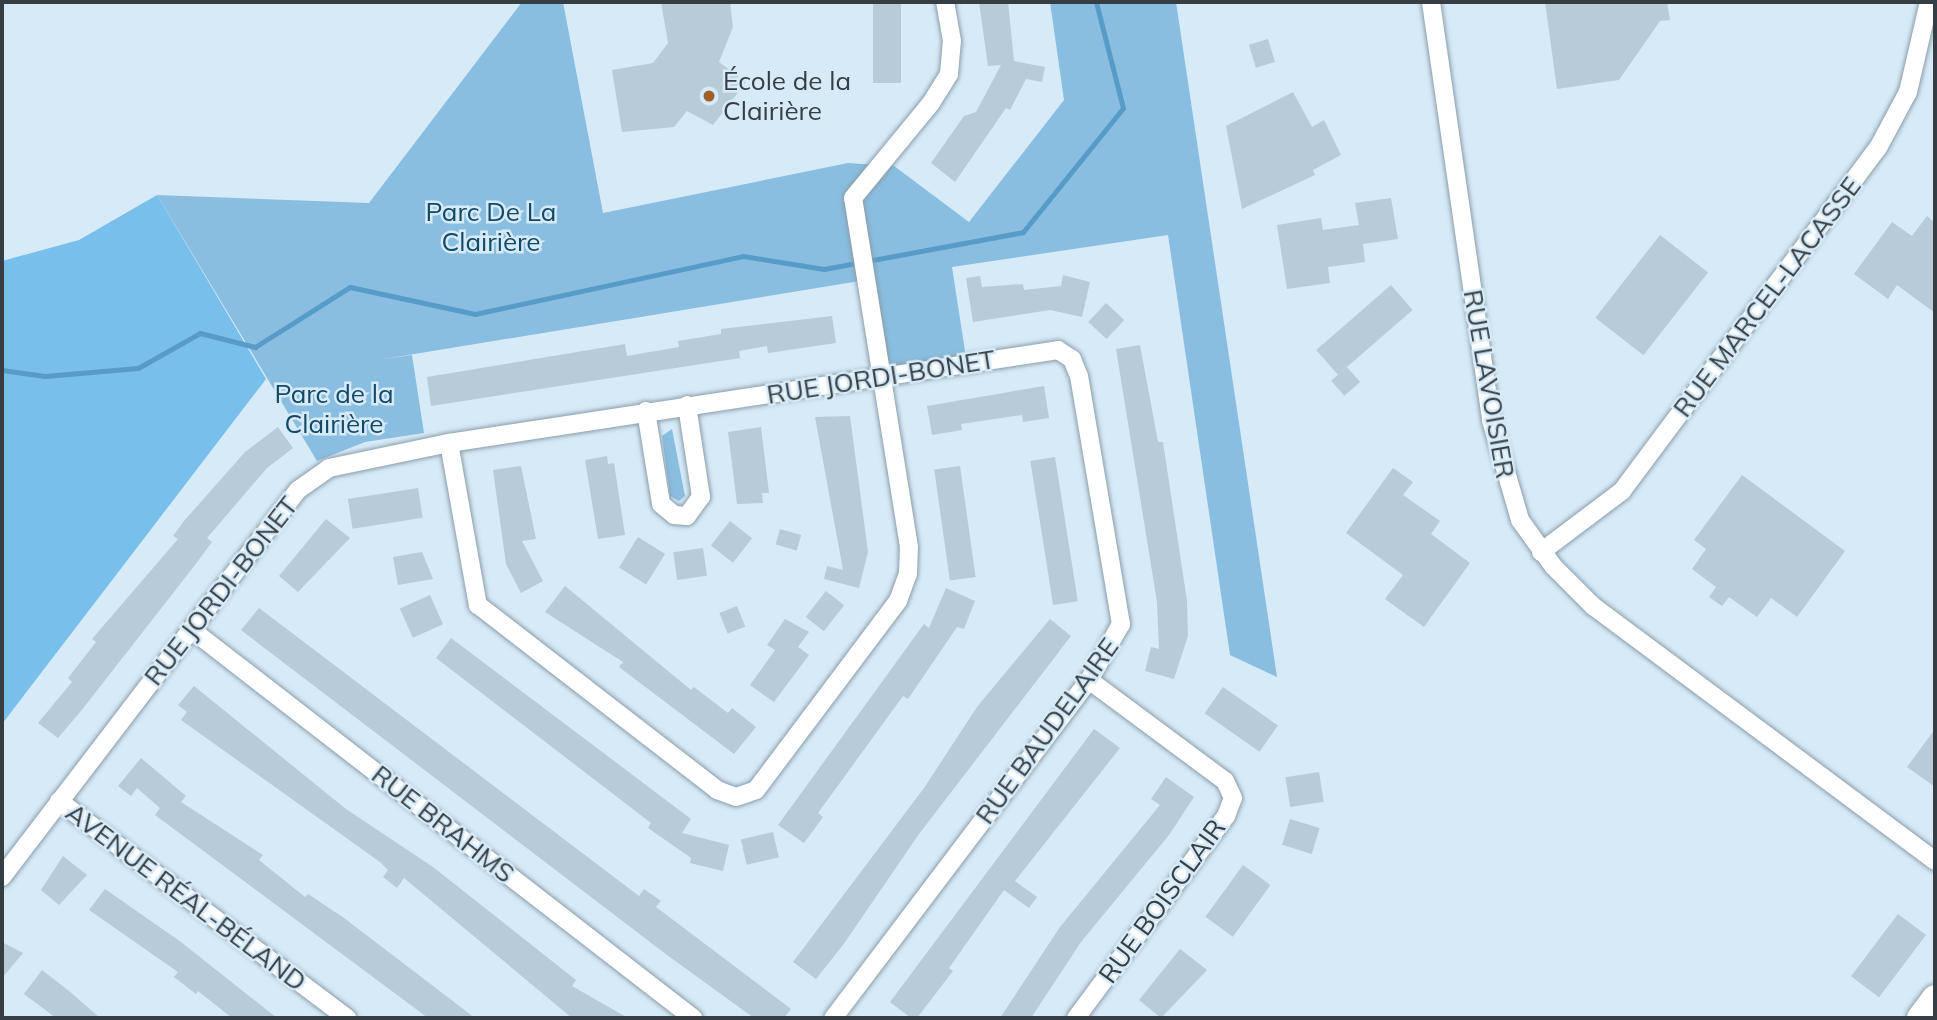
<!DOCTYPE html>
<html>
<head>
<meta charset="utf-8">
<style>
	body { margin:0 }
	#map { position:relative; width:1937px; height:1020px; overflow:hidden; background:#d6eaf8; font-family:Mulish,sans-serif }
	div>[style] { position:absolute }
	.green>* { inset:0; background:#89bee0 }
	.forest>* { inset:0; background:#79bfeb }
	.stream>* { height:5px; margin:-2.5px; padding:0 2.5px; transform-origin:2.5px; border-radius:2.5px; background:#579cc8 }
	.building>* { inset:0; background:#b7cbd9; transform-origin:0 0 }
	.roads { filter:drop-shadow(0 0 2px #8a9da9) drop-shadow(0 0 2px #8a9da9) }
	.street>* { height:18px; margin:-9px; padding:0 9px; transform-origin:9px; border-radius:9px; background:#fff }
	.secondary>* { height:26px; margin:-13px; padding:0 13px; transform-origin:13px; border-radius:13px; background:#fff }
	.dots>* { width:19px; height:19px; translate:-50% -50%; box-sizing:border-box; border:4px solid #d6eaf8; border-radius:50% }
	span { translate:-50% -50%; white-space:nowrap; text-align:center; line-height:1.15; -webkit-text-stroke:5px #d6eaf8; paint-order:stroke }
	.poi-label { font-size:26px; color:#363e44 }
	.left { translate:0 -50%; text-align:left }
	.park-label { font-size:26px; color:#124967 }
	.street-label { font-size:26px; color:#363e44 }
	.frame { position:absolute; inset:0; border:4px solid #363e44; pointer-events:none }
</style>
</head>
<body>
<div id="map">
	<div class="green">
		<div style="clip-path:polygon(522px 2px,563px 2px,603px 213px,848px 163px,894px 166px,969px 222px,1064px 100px,1050px 2px,1176px 2px,1277px 677px,1230px 655px,1168px 235px,952px 267px,967px 364px,883px 377px,866px 280px,378px 360px,412px 355px,424px 433px,365px 442px,317px 461px,157px 195px,369px 203px)"></div>
		<div style="clip-path:polygon(672px 429px,685px 496px,679px 501px,670px 496px,662px 436px)"></div>
	</div>
	<div class="forest">
		<div style="clip-path:polygon(157px 195px,266px 379px,2px 724px,2px 261px,79px 240px)"></div>
	</div>
	<div class="stream">
		<div style="left:2px;top:370px;width:43px;rotate:7.9deg"></div>
		<div style="left:45px;top:376px;width:93px;rotate:-4.9deg"></div>
		<div style="left:138px;top:368px;width:71px;rotate:-29.4deg"></div>
		<div style="left:200px;top:333px;width:57px;rotate:14.3deg"></div>
		<div style="left:255px;top:347px;width:112px;rotate:-32.3deg"></div>
		<div style="left:350px;top:287px;width:128px;rotate:12.2deg"></div>
		<div style="left:475px;top:314px;width:274px;rotate:-12.2deg"></div>
		<div style="left:743px;top:256px;width:82px;rotate:9.1deg"></div>
		<div style="left:824px;top:269px;width:202px;rotate:-10.5deg"></div>
		<div style="left:1023px;top:232px;width:159px;rotate:-51.1deg"></div>
		<div style="left:1123px;top:108px;width:109px;rotate:-104.3deg"></div>
	</div>
	<div class="building">
		<div style="clip-path:polygon(661px 2px,730px 2px,733px 27px,719px 62px,746px 82px,713px 125px,687px 111px,674px 127px,622px 132px,612px 70px,653px 63px,668px 43px)"></div>
		<div style="left:873px;top:2px;width:28px;height:81px"></div>
		<div style="clip-path:polygon(979px 2px,1008px 2px,1014px 61px,1045px 67px,1042px 82px,1026px 79px,1010px 110px,1006px 108px,955px 182px,931px 163px,964px 116px,976px 112px,1001px 65px,988px 66px)"></div>
		<div style="clip-path:polygon(1545px 2px,1667px 2px,1670px 20px,1660px 21px,1619px 80px,1557px 89px)"></div>
		<div style="left:1268px;top:39px;width:24px;height:20px;rotate:73deg"></div>
		<div style="clip-path:polygon(1293px 92px,1312px 127px,1324px 120px,1341px 155px,1313px 170px,1315px 175px,1242px 209px,1226px 126px)"></div>
		<div style="clip-path:polygon(1391px 198px,1398px 239px,1363px 244px,1365px 262px,1328px 267px,1330px 283px,1287px 289px,1277px 225px,1321px 218px,1323px 230px,1359px 225px,1355px 203px)"></div>
		<div style="clip-path:polygon(1927px 216px,1935px 223px,1935px 313px,1897px 285px,1888px 299px,1854px 274px,1892px 222px,1912px 236px)"></div>
		<div style="left:1660px;top:235px;width:61px;height:105px;rotate:38deg"></div>
		<div style="clip-path:polygon(1063px 275px,1090px 282px,1082px 317px,1050px 310px,973px 322px,966px 278px,980px 276px,982px 287px,1023px 284px,1024px 290px,1061px 286px)"></div>
		<div style="left:1391px;top:285px;width:33px;height:99px;rotate:49deg"></div>
		<div style="left:1106px;top:303px;width:25px;height:26px;rotate:43deg"></div>
		<div style="clip-path:polygon(832px 316px,836px 343px,768px 353px,767px 346px,739px 351px,740px 358px,431px 406px,427px 377px,625px 344px,627px 356px,679px 347px,678px 341px,721px 334px,721px 329px)"></div>
		<div style="clip-path:polygon(1140px 345px,1158px 442px,1163px 442px,1187px 601px,1188px 636px,1174px 679px,1145px 671px,1151px 647px,1159px 649px,1157px 602px,1116px 349px)"></div>
		<div style="left:1347px;top:367px;width:20px;height:21px;rotate:49deg"></div>
		<div style="clip-path:polygon(1044px 386px,1049px 418px,1023px 422px,1022px 415px,961px 424px,962px 430px,932px 435px,927px 406px)"></div>
		<div style="clip-path:polygon(850px 416px,868px 552px,859px 588px,824px 579px,827px 566px,843px 570px,815px 417px)"></div>
		<div style="clip-path:polygon(278px 427px,293px 448px,267px 468px,207px 538px,212px 542px,195px 565px,81px 711px,58px 738px,38px 723px,72px 682px,68px 678px,96px 642px,92px 639px,178px 539px,173px 536px,184px 521px,245px 452px)"></div>
		<div style="clip-path:polygon(761px 427px,769px 493px,762px 493px,763px 503px,737px 504px,728px 432px)"></div>
		<div style="clip-path:polygon(607px 456px,608px 464px,614px 463px,625px 535px,598px 539px,585px 460px)"></div>
		<div style="left:1055px;top:457px;width:146px;height:25px;rotate:81deg"></div>
		<div style="clip-path:polygon(521px 466px,536px 539px,522px 541px,543px 581px,521px 593px,506px 564px,493px 470px)"></div>
		<div style="left:960px;top:466px;width:112px;height:26px;rotate:82deg"></div>
		<div style="clip-path:polygon(1393px 468px,1413px 482px,1403px 495px,1440px 521px,1431px 534px,1470px 563px,1424px 627px,1385px 599px,1403px 575px,1346px 533px)"></div>
		<div style="clip-path:polygon(1742px 475px,1845px 551px,1797px 617px,1771px 598px,1757px 617px,1729px 597px,1722px 606px,1709px 597px,1716px 587px,1692px 569px,1706px 549px,1694px 540px)"></div>
		<div style="left:418px;top:488px;width:30px;height:71px;rotate:81deg"></div>
		<div style="clip-path:polygon(326px 519px,350px 538px,298px 592px,279px 576px)"></div>
		<div style="left:730px;top:521px;width:28px;height:31px;rotate:38deg"></div>
		<div style="left:780px;top:529px;width:22px;height:16px;rotate:16deg"></div>
		<div style="left:638px;top:537px;width:32px;height:36px;rotate:32deg"></div>
		<div style="left:703px;top:548px;width:28px;height:30px;rotate:82deg"></div>
		<div style="clip-path:polygon(422px 552px,433px 579px,398px 585px,393px 557px)"></div>
		<div style="clip-path:polygon(565px 586px,691px 690px,694px 687px,728px 713px,732px 708px,756px 727px,734px 754px,619px 667px,623px 662px,545px 612px)"></div>
		<div style="clip-path:polygon(946px 588px,975px 601px,964px 629px,957px 627px,908px 699px,903px 696px,818px 813px,823px 817px,804px 843px,778px 825px,924px 624px,929px 628px)"></div>
		<div style="left:826px;top:591px;width:23px;height:33px;rotate:38deg"></div>
		<div style="left:430px;top:595px;width:32px;height:33px;rotate:66deg"></div>
		<div style="left:737px;top:606px;width:22px;height:19px;rotate:68deg"></div>
		<div style="clip-path:polygon(259px 608px,639px 896px,644px 889px,661px 901px,656px 907px,791px 1009px,784px 1018px,754px 1018px,667px 955px,241px 630px)"></div>
		<div style="clip-path:polygon(785px 619px,809px 632px,798px 647px,809px 655px,774px 702px,750px 685px,775px 650px,767px 645px)"></div>
		<div style="clip-path:polygon(1050px 619px,1071px 636px,919px 834px,843px 945px,816px 979px,793px 962px,924px 788px,977px 707px)"></div>
		<div style="clip-path:polygon(451px 638px,691px 819px,682px 833px,729px 845px,723px 871px,690px 863px,691px 858px,648px 828px,651px 823px,436px 658px)"></div>
		<div style="clip-path:polygon(194px 686px,346px 809px,433px 867px,576px 980px,572px 986px,628px 1018px,572px 1018px,404px 878px,397px 888px,383px 877px,388px 870px,380px 862px,181px 720px,187px 712px,178px 705px)"></div>
		<div style="left:1223px;top:687px;width:67px;height:32px;rotate:35deg"></div>
		<div style="clip-path:polygon(1094px 729px,1120px 748px,1015px 881px,1037px 897px,1029px 908px,1004px 890px,949px 968px,953px 971px,917px 1018px,911px 1018px,890px 1002px)"></div>
		<div style="clip-path:polygon(1935px 729px,1935px 787px,1907px 767px)"></div>
		<div style="clip-path:polygon(141px 758px,186px 796px,181px 802px,263px 855px,259px 860px,305px 897px,308px 894px,344px 918px,475px 1018px,428px 1018px,155px 815px,160px 808px,137px 788px,131px 796px,118px 786px)"></div>
		<div style="left:1319px;top:772px;width:30px;height:34px;rotate:81deg"></div>
		<div style="clip-path:polygon(1166px 777px,1194px 797px,1169px 835px,1081px 942px,1031px 1018px,1000px 1018px,1060px 927px,1160px 805px,1151px 799px)"></div>
		<div style="left:1290px;top:819px;width:31px;height:27px;rotate:17deg"></div>
		<div style="left:773px;top:832px;width:26px;height:33px;rotate:77deg"></div>
		<div style="clip-path:polygon(63px 856px,87px 875px,59px 905px,41px 890px)"></div>
		<div style="left:1243px;top:865px;width:34px;height:64px;rotate:36deg"></div>
		<div style="clip-path:polygon(105px 889px,181px 942px,277px 1018px,232px 1018px,198px 991px,196px 994px,174px 977px,178px 972px,89px 910px)"></div>
		<div style="left:1898px;top:914px;width:35px;height:78px;rotate:37deg"></div>
		<div style="clip-path:polygon(2px 942px,23px 953px,2px 978px)"></div>
		<div style="clip-path:polygon(1180px 949px,1207px 970px,1161px 1018px,1139px 1000px)"></div>
		<div style="clip-path:polygon(42px 970px,69px 991px,100px 1018px,56px 1018px,24px 994px)"></div>
	</div>
	<div class="roads">
		<div class="street">
			<div style="left:1431px;top:2px;width:422px;rotate:81.8deg"></div>
			<div style="left:1491px;top:420px;width:104px;rotate:73.8deg"></div>
			<div style="left:1520px;top:520px;width:57px;rotate:54.3deg"></div>
			<div style="left:1553px;top:566px;width:57px;rotate:45deg"></div>
			<div style="left:1593px;top:606px;width:427px;rotate:36.7deg"></div>
			<div style="left:646px;top:411px;width:94px;rotate:80.8deg"></div>
			<div style="left:661px;top:504px;width:17px;rotate:40deg"></div>
			<div style="left:674px;top:515px;width:13px;rotate:4deg"></div>
			<div style="left:687px;top:516px;width:24px;rotate:-54deg"></div>
			<div style="left:701px;top:497px;width:93px;rotate:-98.7deg"></div>
			<div style="left:449px;top:443px;width:165px;rotate:79.9deg"></div>
			<div style="left:478px;top:605px;width:302px;rotate:37.7deg"></div>
			<div style="left:717px;top:790px;width:20px;rotate:20deg"></div>
			<div style="left:736px;top:797px;width:21px;rotate:-19deg"></div>
			<div style="left:756px;top:790px;width:236px;rotate:-53.1deg"></div>
			<div style="left:898px;top:601px;width:29px;rotate:-70deg"></div>
			<div style="left:908px;top:574px;width:27px;rotate:-88deg"></div>
			<div style="left:909px;top:547px;width:353px;rotate:-99.1deg"></div>
			<div style="left:853px;top:198px;width:123px;rotate:-50.6deg"></div>
			<div style="left:931px;top:103px;width:34px;rotate:-58deg"></div>
			<div style="left:949px;top:74px;width:33px;rotate:-85deg"></div>
			<div style="left:952px;top:41px;width:40px;rotate:-100deg"></div>
			<div style="left:1541px;top:552px;width:101px;rotate:-37deg"></div>
			<div style="left:1622px;top:491px;width:428px;rotate:-53.3deg"></div>
			<div style="left:1878px;top:148px;width:64px;rotate:-61.8deg"></div>
			<div style="left:1908px;top:92px;width:92px;rotate:-76.9deg"></div>
			<div style="left:192px;top:630px;width:634px;rotate:37.76deg"></div>
			<div style="left:59px;top:801px;width:361px;rotate:37deg"></div>
			<div style="left:2px;top:877px;width:487px;rotate:-52.6deg"></div>
			<div style="left:298px;top:490px;width:38px;rotate:-35deg"></div>
			<div style="left:329px;top:468px;width:123px;rotate:-11.8deg"></div>
			<div style="left:449px;top:443px;width:616px;rotate:-8.68deg"></div>
			<div style="left:1058px;top:350px;width:17px;rotate:33deg"></div>
			<div style="left:1072px;top:359px;width:18px;rotate:68deg"></div>
			<div style="left:1079px;top:376px;width:252px;rotate:80.4deg"></div>
			<div style="left:1121px;top:624px;width:64px;rotate:119.7deg"></div>
			<div style="left:1089px;top:680px;width:424px;rotate:127.1deg"></div>
			<div style="left:1076px;top:1018px;width:252px;rotate:-53.4deg"></div>
			<div style="left:1226px;top:816px;width:19px;rotate:-69deg"></div>
			<div style="left:1233px;top:798px;width:19px;rotate:-115deg"></div>
			<div style="left:1225px;top:781px;width:169px;rotate:-143.4deg"></div>
		</div>
		<div class="secondary">
			<div style="left:1920px;top:1018px;width:25px;rotate:-53deg"></div>
		</div>
	</div>
	<div class="dots">
		<div style="left:709px;top:96px;background:#9f5f28"></div>
	</div>
	<div class="poi-label">
		<span class="left" style="left:723px;top:96px">École de la<br>Clairière</span>
	</div>
	<div class="park-label">
		<span style="left:491px;top:227px">Parc De La<br>Clairière</span>
		<span style="left:334px;top:409px">Parc de la<br>Clairière</span>
	</div>
	<div class="street-label">
		<span style="left:1767px;top:297px;rotate:-53deg">RUE MARCEL-LACASSE</span>
		<span style="left:881px;top:377px;rotate:-9deg">RUE JORDI-BONET</span>
		<span style="left:1489px;top:384px;rotate:80deg">RUE LAVOISIER</span>
		<span style="left:221px;top:591px;rotate:-52deg">RUE JORDI-BONET</span>
		<span style="left:1047px;top:731px;rotate:-54deg">RUE BAUDELAIRE</span>
		<span style="left:443px;top:824px;rotate:38deg">RUE BRAHMS</span>
		<span style="left:186px;top:897px;rotate:37deg">AVENUE RÉAL-BÉLAND</span>
		<span style="left:1162px;top:901px;rotate:-54deg">RUE BOISCLAIR</span>
	</div>
	<div class="frame"></div>
</div>
</body>
</html>
